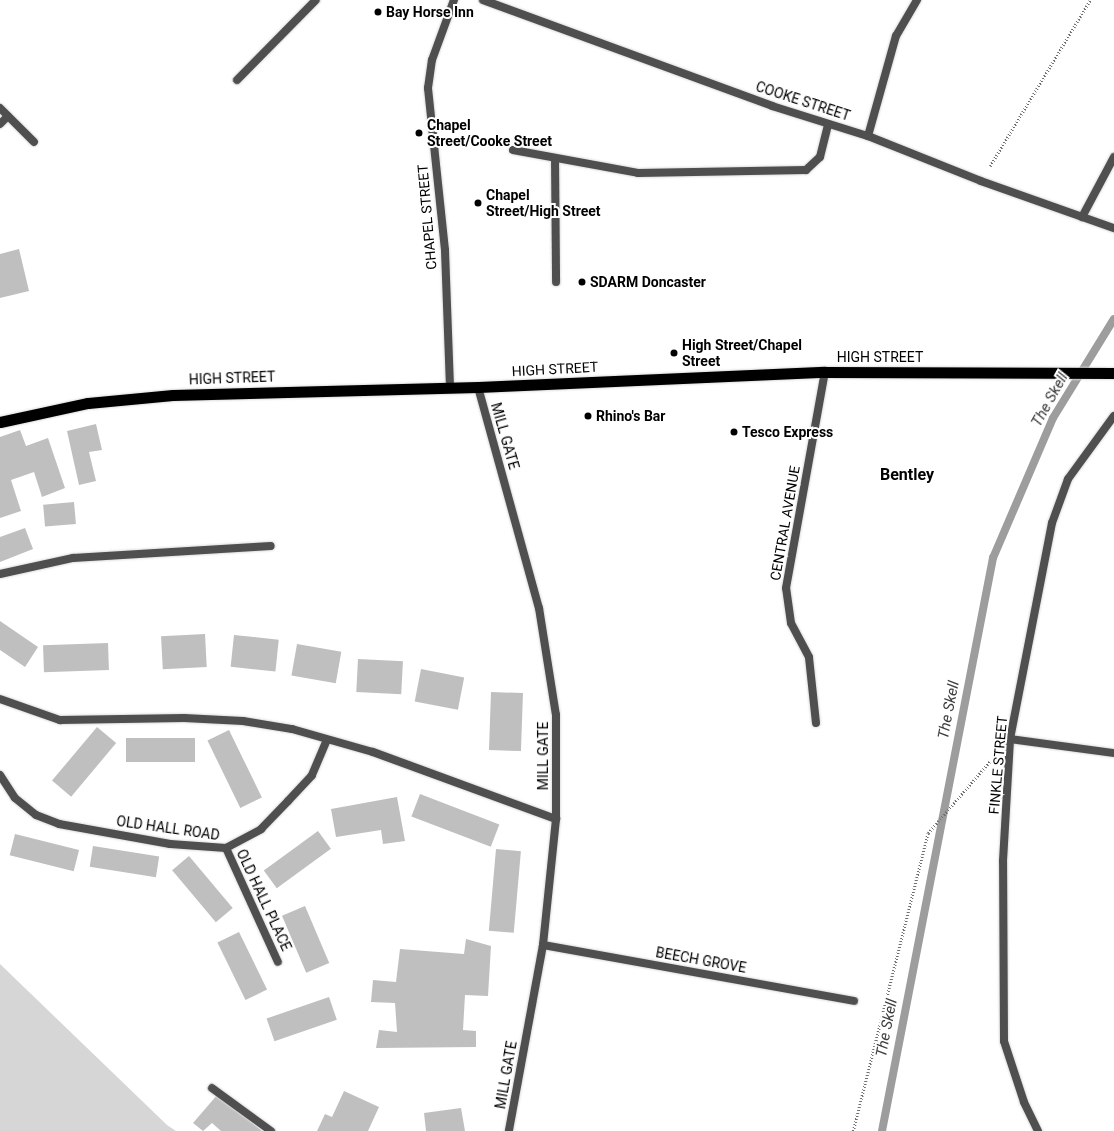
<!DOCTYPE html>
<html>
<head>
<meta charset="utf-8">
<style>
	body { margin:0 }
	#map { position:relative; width:1114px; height:1131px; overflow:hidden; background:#fff; font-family:Roboto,sans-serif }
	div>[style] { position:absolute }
	.green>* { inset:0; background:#d6d6d6 }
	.stream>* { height:8px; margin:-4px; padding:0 4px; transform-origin:4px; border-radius:4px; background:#9d9d9d }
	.building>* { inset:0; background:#bfbfbf; transform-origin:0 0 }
	.path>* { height:2.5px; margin-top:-1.25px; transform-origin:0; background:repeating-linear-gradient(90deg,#717171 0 1px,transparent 0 3px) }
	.roads { filter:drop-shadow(0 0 1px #dbdbdb) drop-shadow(0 0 1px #dbdbdb) }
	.service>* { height:8px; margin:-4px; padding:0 4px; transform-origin:4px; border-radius:4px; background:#4f4f4f }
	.minor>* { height:8px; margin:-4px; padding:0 4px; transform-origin:4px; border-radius:4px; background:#4f4f4f }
	.tertiary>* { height:8px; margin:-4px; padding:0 4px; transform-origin:4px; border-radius:4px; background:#4f4f4f }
	.trunk>* { height:11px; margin:-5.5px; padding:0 5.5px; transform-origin:5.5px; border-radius:5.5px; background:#000 }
	.dots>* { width:11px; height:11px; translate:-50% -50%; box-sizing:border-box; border:2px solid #fff; border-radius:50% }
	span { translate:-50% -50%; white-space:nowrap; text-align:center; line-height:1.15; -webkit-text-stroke:4px #fff; paint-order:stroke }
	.poi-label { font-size:14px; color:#000; font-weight:700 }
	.left { translate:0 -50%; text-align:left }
	.street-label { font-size:14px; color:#000 }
	.water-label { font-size:15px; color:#3e3e3e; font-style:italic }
	.quarter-label { font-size:16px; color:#000; font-weight:700 }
</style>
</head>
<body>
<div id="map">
	<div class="green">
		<div style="clip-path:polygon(0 964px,167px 1125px,176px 1131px,0 1131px)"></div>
	</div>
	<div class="stream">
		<div style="left:882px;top:1131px;width:584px;rotate:-79.04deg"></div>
		<div style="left:993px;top:558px;width:152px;rotate:-66.8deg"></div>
		<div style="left:1053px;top:418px;width:116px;rotate:-58.4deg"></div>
	</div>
	<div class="building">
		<div style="clip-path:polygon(19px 249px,29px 291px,0 298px,0 254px)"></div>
		<div style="clip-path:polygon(96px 424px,102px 450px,89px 452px,96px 481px,79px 485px,67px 431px)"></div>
		<div style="clip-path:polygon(20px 430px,26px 446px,48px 438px,65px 488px,42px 497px,34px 472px,11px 480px,21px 511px,0 518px,0 437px)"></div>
		<div style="left:74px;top:502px;width:22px;height:31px;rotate:85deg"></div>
		<div style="clip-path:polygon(25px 528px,33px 549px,0 562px,0 537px)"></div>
		<div style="clip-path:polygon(0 621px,38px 647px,25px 667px,0 650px)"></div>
		<div style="left:205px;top:634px;width:33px;height:44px;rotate:87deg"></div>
		<div style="left:234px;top:635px;width:45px;height:32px;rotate:6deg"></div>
		<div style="left:108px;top:643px;width:27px;height:65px;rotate:88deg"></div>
		<div style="left:297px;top:644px;width:45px;height:32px;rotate:10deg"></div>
		<div style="left:358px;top:659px;width:45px;height:33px;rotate:3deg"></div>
		<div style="left:421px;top:669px;width:44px;height:33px;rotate:11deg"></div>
		<div style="left:491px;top:692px;width:32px;height:58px;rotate:2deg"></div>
		<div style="left:97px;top:727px;width:25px;height:70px;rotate:40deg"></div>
		<div style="left:229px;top:730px;width:75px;height:24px;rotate:64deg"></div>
		<div style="left:126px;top:738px;width:69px;height:24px"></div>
		<div style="left:420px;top:794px;width:85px;height:24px;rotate:21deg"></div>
		<div style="clip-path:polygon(397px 797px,405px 841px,383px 844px,381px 830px,336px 837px,331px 809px)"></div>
		<div style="left:318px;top:831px;width:22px;height:67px;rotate:54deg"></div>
		<div style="left:15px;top:834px;width:66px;height:22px;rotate:14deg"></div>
		<div style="left:93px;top:846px;width:67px;height:21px;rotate:9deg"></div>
		<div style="left:496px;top:849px;width:25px;height:82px;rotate:5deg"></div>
		<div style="left:189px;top:856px;width:68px;height:22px;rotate:50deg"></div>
		<div style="left:305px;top:906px;width:62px;height:25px;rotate:67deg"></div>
		<div style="left:239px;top:932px;width:64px;height:24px;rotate:64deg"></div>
		<div style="clip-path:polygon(466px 939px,491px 946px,488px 996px,465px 995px,463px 1030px,476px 1031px,476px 1047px,376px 1048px,379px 1030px,397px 1032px,395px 1003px,371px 1002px,373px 980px,396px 982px,400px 949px,464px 954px)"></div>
		<div style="left:329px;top:997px;width:24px;height:66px;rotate:71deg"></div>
		<div style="clip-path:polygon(344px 1091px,379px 1107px,368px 1131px,317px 1131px,325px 1114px,332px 1117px)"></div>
		<div style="clip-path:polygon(218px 1094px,262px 1131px,221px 1131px,212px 1123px,203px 1131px,193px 1123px)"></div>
		<div style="clip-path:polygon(461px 1108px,465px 1131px,426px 1131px,424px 1113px)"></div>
	</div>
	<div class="path">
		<div style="left:990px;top:166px;width:194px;rotate:-58.9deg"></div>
		<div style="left:853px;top:1131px;width:307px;rotate:-75.9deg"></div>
		<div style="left:928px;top:833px;width:96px;rotate:-49.2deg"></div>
	</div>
	<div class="roads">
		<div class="service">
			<div style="left:237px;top:80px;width:112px;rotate:-45.4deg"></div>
			<div style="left:1082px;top:217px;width:68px;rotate:-61.9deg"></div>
			<div style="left:0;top:574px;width:75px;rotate:-12.4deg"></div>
			<div style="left:73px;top:558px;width:198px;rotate:-3.5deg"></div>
			<div style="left:1010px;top:739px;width:105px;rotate:7.7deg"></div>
			<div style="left:212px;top:1088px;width:73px;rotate:36.1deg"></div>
		</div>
		<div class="minor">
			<div style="left:0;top:108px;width:48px;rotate:45deg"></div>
			<div style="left:0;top:124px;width:11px;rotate:-45deg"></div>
			<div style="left:868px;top:136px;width:104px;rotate:-74.4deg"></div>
			<div style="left:896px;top:36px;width:42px;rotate:-59.7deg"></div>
			<div style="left:513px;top:150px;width:127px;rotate:10.4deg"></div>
			<div style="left:638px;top:173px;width:168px;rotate:-1deg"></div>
			<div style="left:806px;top:170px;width:19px;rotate:-43deg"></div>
			<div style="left:820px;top:157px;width:34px;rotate:-76deg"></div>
			<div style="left:555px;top:158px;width:124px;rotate:89.5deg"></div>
			<div style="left:478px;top:387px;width:229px;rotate:74.6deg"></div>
			<div style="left:539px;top:608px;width:108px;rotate:81deg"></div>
			<div style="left:556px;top:715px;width:104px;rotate:90deg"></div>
			<div style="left:556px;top:819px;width:127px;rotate:95.9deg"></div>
			<div style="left:543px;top:945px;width:189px;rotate:100.4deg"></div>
			<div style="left:0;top:699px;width:64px;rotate:19.3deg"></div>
			<div style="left:60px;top:720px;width:124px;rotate:-0.9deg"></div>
			<div style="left:184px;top:718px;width:59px;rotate:2.9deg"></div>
			<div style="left:243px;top:721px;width:50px;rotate:9.3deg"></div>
			<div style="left:292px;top:729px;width:84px;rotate:15.9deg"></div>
			<div style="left:373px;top:752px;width:195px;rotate:20.1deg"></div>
			<div style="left:816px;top:723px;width:66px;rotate:-96.1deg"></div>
			<div style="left:809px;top:657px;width:38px;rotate:-118deg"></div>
			<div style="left:791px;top:623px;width:35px;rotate:-98deg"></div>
			<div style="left:786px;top:588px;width:219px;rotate:-79.8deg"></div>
			<div style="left:0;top:775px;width:27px;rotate:57deg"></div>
			<div style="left:15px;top:798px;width:27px;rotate:39deg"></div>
			<div style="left:36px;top:815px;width:25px;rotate:21deg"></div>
			<div style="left:59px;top:824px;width:113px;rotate:10.2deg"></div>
			<div style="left:170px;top:844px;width:56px;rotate:4.1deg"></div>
			<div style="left:226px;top:848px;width:40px;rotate:-28deg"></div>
			<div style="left:261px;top:829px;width:39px;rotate:-46deg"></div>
			<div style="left:288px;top:801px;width:35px;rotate:-47deg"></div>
			<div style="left:312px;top:775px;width:36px;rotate:-67deg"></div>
			<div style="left:226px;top:848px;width:125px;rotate:65.5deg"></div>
			<div style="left:543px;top:945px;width:316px;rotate:10.2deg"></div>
			<div style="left:1038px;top:1131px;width:32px;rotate:-116deg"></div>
			<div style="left:1024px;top:1102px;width:64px;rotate:-108.2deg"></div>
			<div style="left:1004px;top:1041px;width:180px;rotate:-90.3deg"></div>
			<div style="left:1003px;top:861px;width:122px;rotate:-86.7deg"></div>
			<div style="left:1010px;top:739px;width:220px;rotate:-79deg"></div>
			<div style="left:1052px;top:523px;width:47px;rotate:-70deg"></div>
			<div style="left:1068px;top:479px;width:78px;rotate:-53.9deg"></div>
		</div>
		<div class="tertiary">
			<div style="left:483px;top:0;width:308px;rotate:20.1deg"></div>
			<div style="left:772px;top:106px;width:101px;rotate:17.4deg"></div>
			<div style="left:868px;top:136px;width:122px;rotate:21.7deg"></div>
			<div style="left:981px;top:181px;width:141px;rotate:19.5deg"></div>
			<div style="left:450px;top:387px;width:137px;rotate:-92.1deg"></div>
			<div style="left:445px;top:250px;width:163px;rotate:-96deg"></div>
			<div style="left:428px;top:88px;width:28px;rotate:-82deg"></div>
			<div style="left:432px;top:60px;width:64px;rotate:-69.9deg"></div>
		</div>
		<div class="trunk">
			<div style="left:0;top:422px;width:90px;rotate:-12.2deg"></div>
			<div style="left:88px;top:403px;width:85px;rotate:-5.4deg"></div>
			<div style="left:173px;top:395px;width:305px;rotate:-1.5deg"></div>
			<div style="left:478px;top:387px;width:347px;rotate:-2.5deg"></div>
			<div style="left:825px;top:372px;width:289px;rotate:0.2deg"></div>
		</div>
	</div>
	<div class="dots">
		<div style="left:378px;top:12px;background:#000"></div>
		<div style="left:419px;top:133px;background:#000"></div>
		<div style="left:478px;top:203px;background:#000"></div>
		<div style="left:582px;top:282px;background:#000"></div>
		<div style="left:674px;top:353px;background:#000"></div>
		<div style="left:588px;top:416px;background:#000"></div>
		<div style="left:734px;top:432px;background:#000"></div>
	</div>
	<div class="poi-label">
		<span class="left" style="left:386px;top:12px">Bay Horse Inn</span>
		<span class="left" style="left:427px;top:133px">Chapel<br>Street/Cooke Street</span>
		<span class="left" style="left:486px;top:203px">Chapel<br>Street/High Street</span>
		<span class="left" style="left:590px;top:282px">SDARM Doncaster</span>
		<span class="left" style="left:682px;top:353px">High Street/Chapel<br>Street</span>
		<span class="left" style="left:596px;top:416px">Rhino's Bar</span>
		<span class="left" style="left:742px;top:432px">Tesco Express</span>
	</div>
	<div class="street-label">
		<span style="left:803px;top:101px;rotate:18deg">COOKE STREET</span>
		<span style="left:427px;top:217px;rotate:-95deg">CHAPEL STREET</span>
		<span style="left:880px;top:357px">HIGH STREET</span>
		<span style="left:555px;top:369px;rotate:-3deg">HIGH STREET</span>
		<span style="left:232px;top:378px;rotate:-2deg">HIGH STREET</span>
		<span style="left:505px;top:436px;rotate:74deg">MILL GATE</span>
		<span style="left:785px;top:523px;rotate:-80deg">CENTRAL AVENUE</span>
		<span style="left:543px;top:756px;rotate:-90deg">MILL GATE</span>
		<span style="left:998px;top:765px;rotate:-85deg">FINKLE STREET</span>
		<span style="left:168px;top:828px;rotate:8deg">OLD HALL ROAD</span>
		<span style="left:264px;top:900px;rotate:65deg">OLD HALL PLACE</span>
		<span style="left:701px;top:960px;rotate:10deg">BEECH GROVE</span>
		<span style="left:506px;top:1075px;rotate:-80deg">MILL GATE</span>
	</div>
	<div class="water-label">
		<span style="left:1050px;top:400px;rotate:-61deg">The Skell</span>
		<span style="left:949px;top:710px;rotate:-79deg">The Skell</span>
		<span style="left:887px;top:1028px;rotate:-79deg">The Skell</span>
	</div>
	<div class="quarter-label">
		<span style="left:907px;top:475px">Bentley</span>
	</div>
</div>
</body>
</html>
